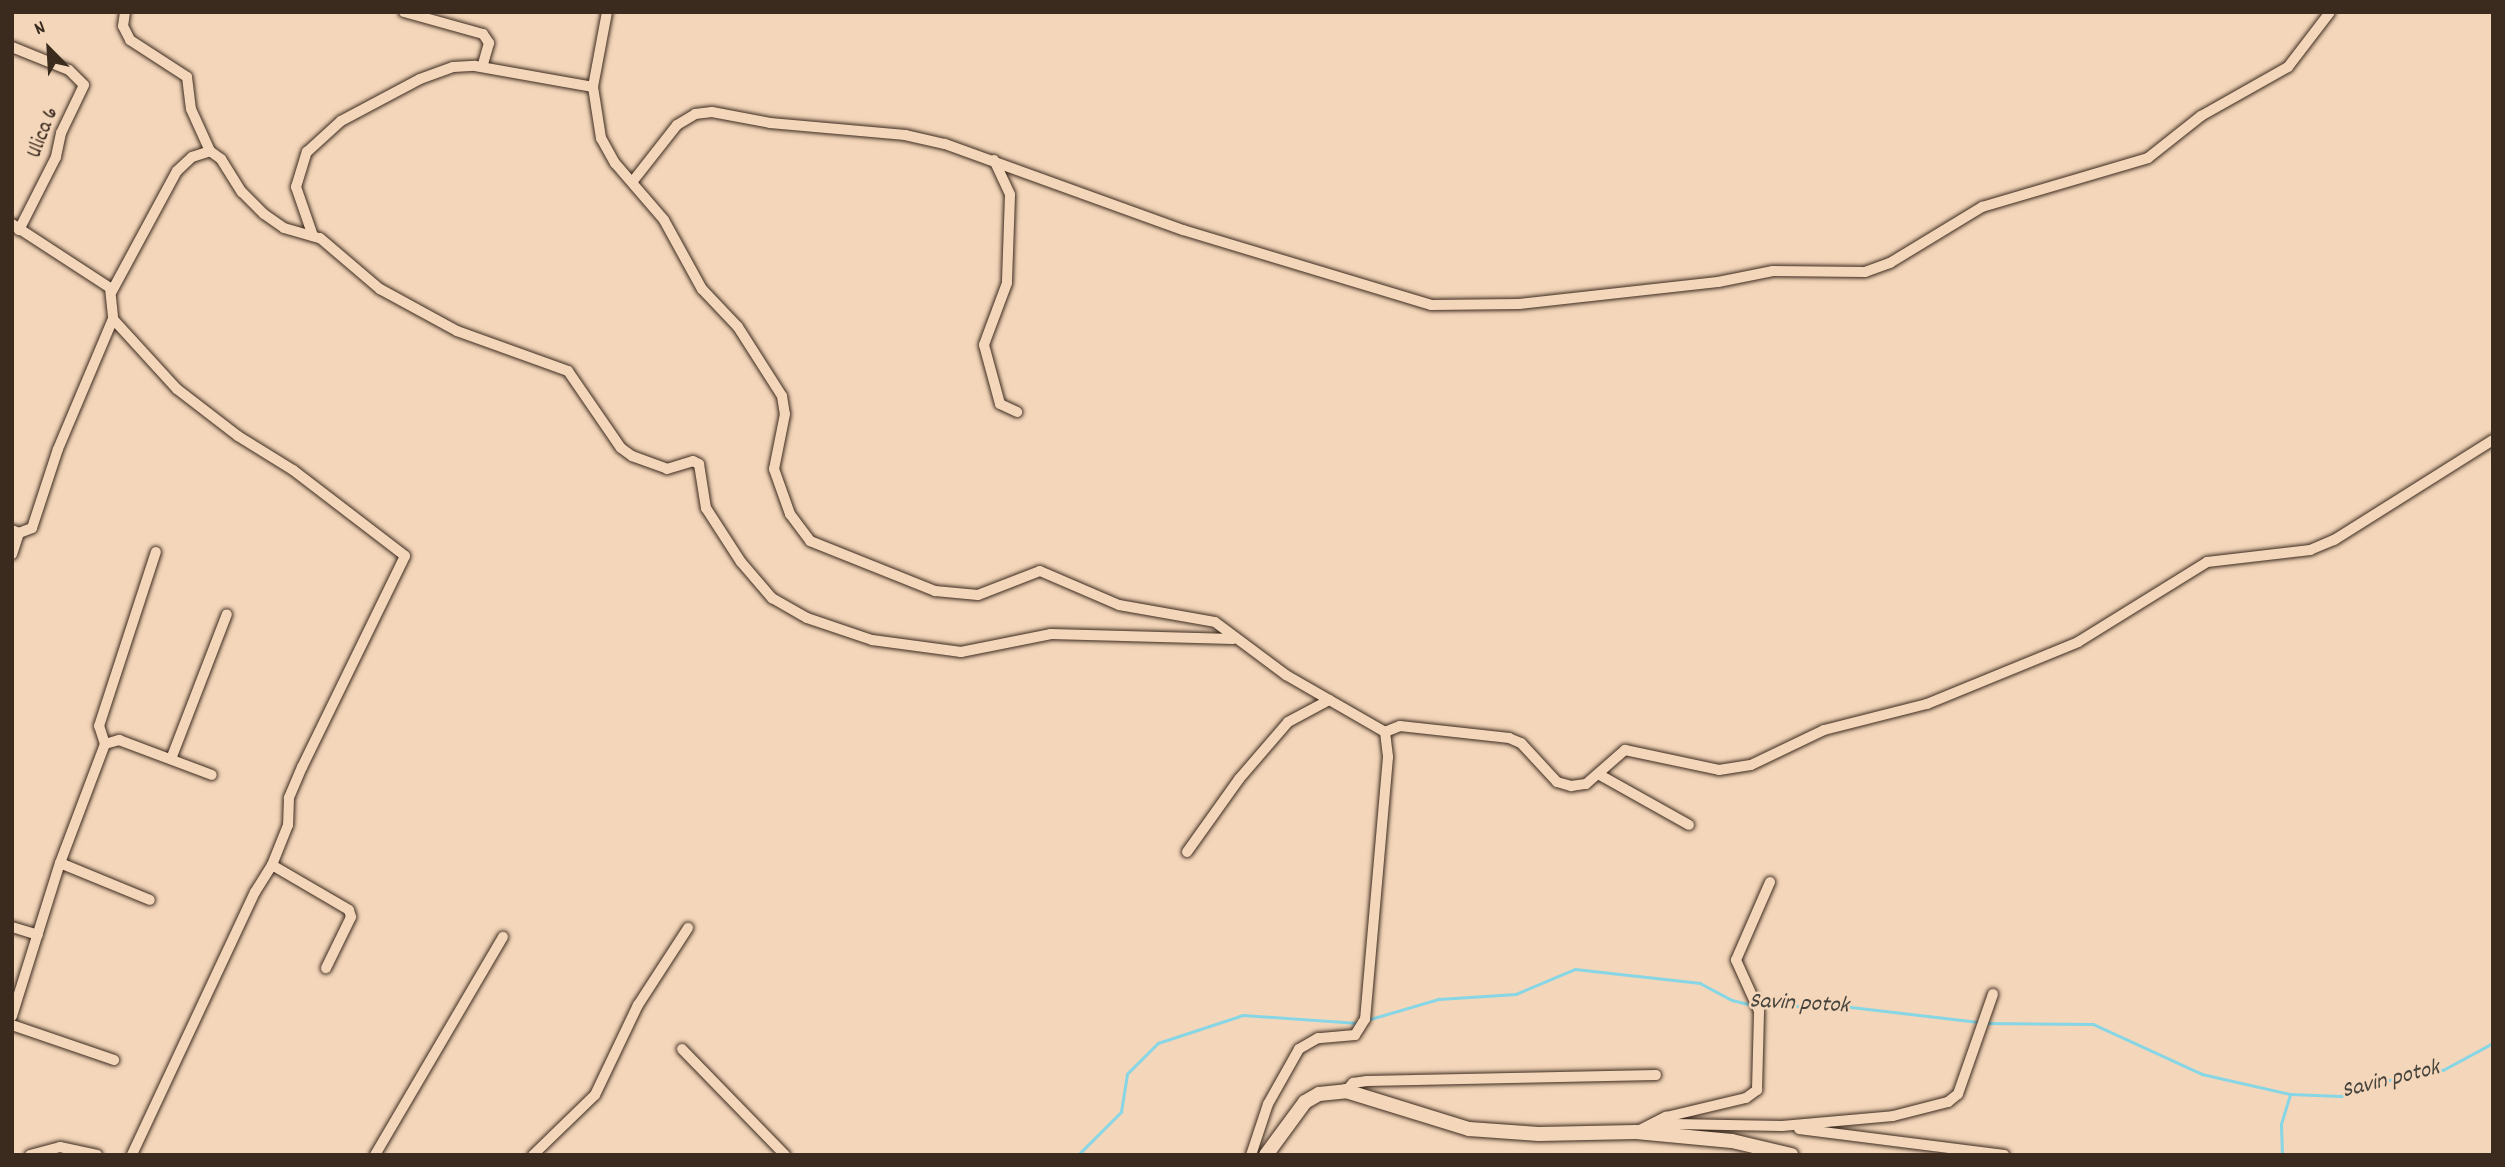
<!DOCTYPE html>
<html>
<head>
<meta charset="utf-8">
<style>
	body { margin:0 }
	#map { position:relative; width:2505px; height:1167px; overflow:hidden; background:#f4d6ba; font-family:Dekko,sans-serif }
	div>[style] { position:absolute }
	.stream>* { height:2.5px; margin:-1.25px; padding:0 1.25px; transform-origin:1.25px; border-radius:1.25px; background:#87d6e5 }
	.roads { filter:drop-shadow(0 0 2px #3b2a1e) drop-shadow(0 0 2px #3b2a1e) }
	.street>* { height:10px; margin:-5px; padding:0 5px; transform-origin:5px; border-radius:5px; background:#f4d6ba }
	.secondary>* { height:14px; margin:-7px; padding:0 7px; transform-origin:7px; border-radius:7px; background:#f4d6ba }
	span { translate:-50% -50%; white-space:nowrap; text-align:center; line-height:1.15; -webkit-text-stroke:5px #f4d6ba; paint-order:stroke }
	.street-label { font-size:21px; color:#3b2a1e }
	.water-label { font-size:23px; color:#46443c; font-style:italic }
	.frame { position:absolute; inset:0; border:14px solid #3b2a1e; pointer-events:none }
	.north { position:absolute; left:14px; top:14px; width:70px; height:70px; -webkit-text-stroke:5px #f4d6ba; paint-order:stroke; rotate:336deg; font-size:19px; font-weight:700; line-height:28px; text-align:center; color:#3b2a1e }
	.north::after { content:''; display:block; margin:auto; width:24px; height:32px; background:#3b2a1e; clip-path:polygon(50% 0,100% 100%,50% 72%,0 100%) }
</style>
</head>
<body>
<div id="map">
	<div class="stream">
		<div style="left:1759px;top:1005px;width:92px;rotate:1.2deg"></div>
		<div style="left:1851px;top:1007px;width:128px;rotate:6.7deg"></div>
		<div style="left:1367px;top:1020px;width:75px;rotate:-16.3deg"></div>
		<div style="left:1439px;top:999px;width:77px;rotate:-3.7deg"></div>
		<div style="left:1516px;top:994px;width:64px;rotate:-23deg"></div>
		<div style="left:1575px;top:969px;width:126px;rotate:6.4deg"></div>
		<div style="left:1700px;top:983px;width:36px;rotate:28deg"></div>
		<div style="left:1732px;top:1000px;width:21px;rotate:14deg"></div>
		<div style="left:1985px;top:1023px;width:108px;rotate:0.5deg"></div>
		<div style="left:2093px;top:1024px;width:120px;rotate:24.6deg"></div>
		<div style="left:2202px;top:1074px;width:90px;rotate:12.8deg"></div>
		<div style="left:2290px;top:1094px;width:51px;rotate:2.2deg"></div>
		<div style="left:2341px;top:1096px;width:71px;rotate:-18.2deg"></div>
		<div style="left:2408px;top:1074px;width:35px;rotate:-7deg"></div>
		<div style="left:2443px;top:1070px;width:57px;rotate:-28.4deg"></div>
		<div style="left:1078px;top:1155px;width:61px;rotate:-45deg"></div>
		<div style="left:1121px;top:1112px;width:38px;rotate:-81deg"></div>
		<div style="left:1127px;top:1074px;width:44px;rotate:-45deg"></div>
		<div style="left:1158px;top:1043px;width:89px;rotate:-18.2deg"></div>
		<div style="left:1243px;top:1015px;width:115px;rotate:4deg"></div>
		<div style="left:2282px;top:1155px;width:31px;rotate:-92deg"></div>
		<div style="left:2281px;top:1124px;width:31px;rotate:-73deg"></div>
	</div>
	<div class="roads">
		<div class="street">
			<div style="left:125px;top:12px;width:14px;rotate:98deg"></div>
			<div style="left:123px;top:26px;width:16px;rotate:63deg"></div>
			<div style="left:130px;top:40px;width:68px;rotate:33deg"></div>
			<div style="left:187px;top:77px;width:32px;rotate:83deg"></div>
			<div style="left:191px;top:109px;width:46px;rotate:65.7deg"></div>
			<div style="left:404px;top:12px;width:82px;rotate:15.6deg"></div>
			<div style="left:483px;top:34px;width:11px;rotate:56deg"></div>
			<div style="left:489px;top:43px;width:25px;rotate:106deg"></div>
			<div style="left:607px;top:12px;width:76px;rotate:100.6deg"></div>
			<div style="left:593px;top:87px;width:52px;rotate:81.1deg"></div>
			<div style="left:601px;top:138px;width:29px;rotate:61deg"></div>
			<div style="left:615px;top:163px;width:75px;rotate:49.3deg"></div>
			<div style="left:664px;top:220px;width:79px;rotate:61.2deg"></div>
			<div style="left:702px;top:289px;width:52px;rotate:46.5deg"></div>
			<div style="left:738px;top:327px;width:82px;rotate:57.5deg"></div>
			<div style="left:782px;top:396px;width:18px;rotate:81deg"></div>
			<div style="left:785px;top:414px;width:56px;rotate:101.3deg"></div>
			<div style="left:774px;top:469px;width:48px;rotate:70.4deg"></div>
			<div style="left:790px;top:514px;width:34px;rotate:53deg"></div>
			<div style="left:810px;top:541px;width:135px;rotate:21.8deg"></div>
			<div style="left:935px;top:591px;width:43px;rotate:5.3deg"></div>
			<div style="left:978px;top:595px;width:66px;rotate:-21.2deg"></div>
			<div style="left:1040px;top:571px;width:86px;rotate:23.3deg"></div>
			<div style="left:1119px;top:605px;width:97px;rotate:10deg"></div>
			<div style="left:1215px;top:622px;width:89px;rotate:36.7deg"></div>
			<div style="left:1286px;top:675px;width:114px;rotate:29.9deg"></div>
			<div style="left:1385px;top:732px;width:25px;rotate:83deg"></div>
			<div style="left:1388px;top:757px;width:263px;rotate:95deg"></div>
			<div style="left:1365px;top:1019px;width:19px;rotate:122deg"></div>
			<div style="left:1355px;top:1035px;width:37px;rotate:175deg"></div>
			<div style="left:1318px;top:1038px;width:22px;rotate:150deg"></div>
			<div style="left:1299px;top:1049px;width:63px;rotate:119.4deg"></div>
			<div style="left:1268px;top:1104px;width:54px;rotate:108.4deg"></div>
			<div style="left:12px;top:47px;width:61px;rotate:22deg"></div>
			<div style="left:69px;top:70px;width:21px;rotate:45deg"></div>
			<div style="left:84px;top:85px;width:53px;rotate:115.6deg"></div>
			<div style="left:61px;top:133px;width:25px;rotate:102deg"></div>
			<div style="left:56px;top:157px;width:82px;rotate:116.9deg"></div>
			<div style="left:994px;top:160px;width:38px;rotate:65deg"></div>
			<div style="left:1010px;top:195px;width:88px;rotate:92deg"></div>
			<div style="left:1007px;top:283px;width:66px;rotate:110.4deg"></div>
			<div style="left:984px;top:345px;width:61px;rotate:74.8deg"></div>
			<div style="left:1000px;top:404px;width:19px;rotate:25deg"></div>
			<div style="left:633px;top:181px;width:71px;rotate:-51.8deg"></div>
			<div style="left:677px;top:125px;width:21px;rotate:-31deg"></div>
			<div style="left:695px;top:114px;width:17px;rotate:-7deg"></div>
			<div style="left:712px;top:112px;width:59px;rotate:10.7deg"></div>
			<div style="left:770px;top:123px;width:136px;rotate:5.1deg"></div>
			<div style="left:905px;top:135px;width:41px;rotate:12.7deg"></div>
			<div style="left:945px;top:144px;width:253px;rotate:19.9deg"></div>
			<div style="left:1183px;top:230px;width:259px;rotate:16.8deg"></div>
			<div style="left:1431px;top:305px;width:88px;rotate:-0.7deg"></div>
			<div style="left:1519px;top:304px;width:200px;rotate:-6.3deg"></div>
			<div style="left:1718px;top:282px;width:56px;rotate:-11.3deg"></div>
			<div style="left:1773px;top:271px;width:92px;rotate:0.6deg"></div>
			<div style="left:1865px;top:272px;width:27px;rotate:-20deg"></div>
			<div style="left:1890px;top:263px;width:108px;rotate:-31.3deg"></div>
			<div style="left:1982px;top:207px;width:173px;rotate:-16.4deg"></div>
			<div style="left:2148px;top:158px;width:68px;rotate:-38.4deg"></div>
			<div style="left:2201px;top:116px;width:100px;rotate:-29.4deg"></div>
			<div style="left:2288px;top:67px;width:69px;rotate:-52.6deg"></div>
			<div style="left:12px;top:224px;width:117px;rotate:33.1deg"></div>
			<div style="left:110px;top:288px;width:31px;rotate:84deg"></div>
			<div style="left:113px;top:319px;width:95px;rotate:47.6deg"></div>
			<div style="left:177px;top:389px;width:77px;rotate:37.6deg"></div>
			<div style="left:238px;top:436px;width:65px;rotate:31.7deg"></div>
			<div style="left:293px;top:470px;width:141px;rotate:37.5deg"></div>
			<div style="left:405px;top:556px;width:235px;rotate:116deg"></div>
			<div style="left:302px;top:767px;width:34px;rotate:113deg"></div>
			<div style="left:289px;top:798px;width:27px;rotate:92deg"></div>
			<div style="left:288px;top:825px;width:43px;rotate:111.8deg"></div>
			<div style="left:272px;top:865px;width:32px;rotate:122deg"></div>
			<div style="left:255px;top:892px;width:290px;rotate:115.1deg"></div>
			<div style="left:313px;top:236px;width:52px;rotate:-109.1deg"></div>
			<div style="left:296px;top:187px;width:37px;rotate:-73deg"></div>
			<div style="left:307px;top:152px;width:46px;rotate:-42.4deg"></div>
			<div style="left:341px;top:121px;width:89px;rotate:-28deg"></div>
			<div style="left:420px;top:79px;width:35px;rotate:-20deg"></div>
			<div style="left:453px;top:67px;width:22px;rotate:-3deg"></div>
			<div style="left:475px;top:66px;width:120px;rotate:10.1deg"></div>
			<div style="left:112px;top:291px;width:136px;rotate:-61.6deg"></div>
			<div style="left:177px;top:171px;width:21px;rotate:-43deg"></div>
			<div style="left:192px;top:157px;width:19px;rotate:-18deg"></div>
			<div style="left:210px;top:151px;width:14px;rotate:36deg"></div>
			<div style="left:221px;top:159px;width:39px;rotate:58deg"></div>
			<div style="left:242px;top:192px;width:31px;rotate:45deg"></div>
			<div style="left:264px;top:214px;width:24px;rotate:35deg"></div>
			<div style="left:284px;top:228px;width:37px;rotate:16deg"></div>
			<div style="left:320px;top:238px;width:79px;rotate:40.4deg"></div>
			<div style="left:380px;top:289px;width:88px;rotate:28.6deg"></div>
			<div style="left:457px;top:331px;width:118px;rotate:19.8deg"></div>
			<div style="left:568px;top:371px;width:93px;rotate:55.5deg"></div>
			<div style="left:621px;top:448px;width:14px;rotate:36deg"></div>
			<div style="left:632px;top:456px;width:37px;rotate:20deg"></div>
			<div style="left:667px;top:469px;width:27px;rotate:-17deg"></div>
			<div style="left:693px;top:461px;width:7px;rotate:27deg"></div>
			<div style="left:699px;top:464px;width:45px;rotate:81deg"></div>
			<div style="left:706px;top:508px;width:64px;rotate:57.1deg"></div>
			<div style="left:741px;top:562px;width:48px;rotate:49.3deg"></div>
			<div style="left:772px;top:598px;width:40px;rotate:29.7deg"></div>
			<div style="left:807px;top:618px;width:69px;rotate:18.7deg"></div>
			<div style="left:872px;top:640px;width:90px;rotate:7.7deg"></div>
			<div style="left:961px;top:652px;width:92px;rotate:-11.3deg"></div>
			<div style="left:1051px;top:634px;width:182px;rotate:1.6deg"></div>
			<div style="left:12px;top:530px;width:8px;rotate:23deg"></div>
			<div style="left:19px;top:533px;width:22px;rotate:108deg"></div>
			<div style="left:19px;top:533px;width:14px;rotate:-21deg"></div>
			<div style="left:32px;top:528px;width:83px;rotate:-71.8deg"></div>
			<div style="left:58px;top:449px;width:141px;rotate:-67.1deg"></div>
			<div style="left:1385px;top:732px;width:16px;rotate:-22deg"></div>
			<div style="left:1400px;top:726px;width:110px;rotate:6.3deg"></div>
			<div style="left:1509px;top:738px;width:13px;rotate:23deg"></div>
			<div style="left:1521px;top:743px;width:53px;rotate:47.3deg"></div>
			<div style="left:1557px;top:782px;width:15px;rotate:16deg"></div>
			<div style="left:1571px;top:786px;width:15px;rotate:-8deg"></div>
			<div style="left:1586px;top:784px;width:52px;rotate:-41.1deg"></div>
			<div style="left:1625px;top:750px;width:96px;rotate:12deg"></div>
			<div style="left:1719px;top:770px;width:32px;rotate:-9deg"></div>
			<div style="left:1751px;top:765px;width:81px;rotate:-25.6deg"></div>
			<div style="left:1824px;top:730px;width:106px;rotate:-14.2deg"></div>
			<div style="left:1927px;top:704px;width:163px;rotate:-22.3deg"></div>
			<div style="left:2078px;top:642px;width:152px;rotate:-31.8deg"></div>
			<div style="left:2207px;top:562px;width:104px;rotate:-6.6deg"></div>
			<div style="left:2310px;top:550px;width:26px;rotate:-23deg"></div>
			<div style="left:2334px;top:540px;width:188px;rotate:-32.2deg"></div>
			<div style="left:105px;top:744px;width:19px;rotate:-108deg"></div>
			<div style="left:99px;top:726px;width:183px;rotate:-71.9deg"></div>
			<div style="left:171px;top:759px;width:155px;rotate:-68.9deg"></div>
			<div style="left:1600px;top:775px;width:102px;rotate:29.3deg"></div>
			<div style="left:1187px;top:852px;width:90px;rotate:-54.5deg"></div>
			<div style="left:1239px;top:779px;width:75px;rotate:-49.3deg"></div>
			<div style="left:1288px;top:722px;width:47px;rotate:-28.2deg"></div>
			<div style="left:60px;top:863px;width:97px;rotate:22.3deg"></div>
			<div style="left:272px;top:865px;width:89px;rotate:30.3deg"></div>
			<div style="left:349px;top:910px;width:7px;rotate:74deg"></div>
			<div style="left:351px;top:917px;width:57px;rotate:116.1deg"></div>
			<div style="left:12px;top:927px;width:27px;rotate:17deg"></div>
			<div style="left:12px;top:1016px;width:160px;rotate:-72.6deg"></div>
			<div style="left:60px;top:863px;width:127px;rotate:-69.3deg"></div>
			<div style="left:105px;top:744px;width:15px;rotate:-16deg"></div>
			<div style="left:119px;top:740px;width:99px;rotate:20.6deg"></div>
			<div style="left:12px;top:1025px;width:108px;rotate:18.9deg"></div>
			<div style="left:682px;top:1049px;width:148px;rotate:45.8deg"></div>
			<div style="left:1346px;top:1091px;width:11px;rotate:-49deg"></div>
			<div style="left:1353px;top:1083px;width:14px;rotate:-8deg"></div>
			<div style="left:1367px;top:1081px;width:289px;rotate:-1.2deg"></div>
			<div style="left:1799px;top:1129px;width:207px;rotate:7.2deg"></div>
			<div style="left:1636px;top:1132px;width:34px;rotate:-27deg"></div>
			<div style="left:1666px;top:1117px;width:82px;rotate:-13.4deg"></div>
			<div style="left:1746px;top:1098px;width:14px;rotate:-36deg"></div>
			<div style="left:1757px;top:1090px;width:79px;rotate:-88.5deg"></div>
			<div style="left:1759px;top:1011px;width:56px;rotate:-114.3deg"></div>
			<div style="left:1736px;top:960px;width:85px;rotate:-66.4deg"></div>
			<div style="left:1653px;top:1134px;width:22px;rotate:-27deg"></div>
			<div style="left:1673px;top:1124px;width:109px;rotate:1.1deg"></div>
			<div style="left:1782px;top:1126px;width:111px;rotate:-5.1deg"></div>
			<div style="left:1893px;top:1116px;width:57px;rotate:-14.3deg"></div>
			<div style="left:1948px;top:1102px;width:13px;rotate:-39deg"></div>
			<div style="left:1958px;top:1094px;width:106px;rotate:-70.7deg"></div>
			<div style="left:30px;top:1155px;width:31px;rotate:-15deg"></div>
			<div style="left:60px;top:1147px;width:38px;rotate:12deg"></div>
			<div style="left:375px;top:1155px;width:253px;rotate:-59.6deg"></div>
			<div style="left:533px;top:1155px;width:86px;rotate:-44.1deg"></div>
			<div style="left:595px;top:1095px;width:100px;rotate:-64.5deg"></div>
			<div style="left:638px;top:1005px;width:92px;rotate:-57deg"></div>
		</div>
		<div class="secondary">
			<div style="left:1266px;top:1155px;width:66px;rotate:-53.7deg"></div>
			<div style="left:1305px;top:1102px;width:16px;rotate:-30deg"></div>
			<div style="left:1319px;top:1094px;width:27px;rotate:-6deg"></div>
			<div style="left:1346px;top:1091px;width:129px;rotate:17.2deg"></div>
			<div style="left:1469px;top:1129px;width:70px;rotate:4.1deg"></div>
			<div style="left:1539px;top:1134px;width:97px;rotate:-1.2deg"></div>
			<div style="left:1636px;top:1132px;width:96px;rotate:5.4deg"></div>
			<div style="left:1732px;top:1141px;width:61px;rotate:13.3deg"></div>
		</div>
	</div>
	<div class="street-label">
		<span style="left:44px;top:133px;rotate:-69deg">Ulica 6</span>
	</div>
	<div class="water-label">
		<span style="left:1799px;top:1005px;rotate:3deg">Savin potok</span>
		<span style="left:2391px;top:1081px;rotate:-14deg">Savin potok</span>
	</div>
	<div class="frame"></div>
	<div class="north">N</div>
</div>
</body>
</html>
